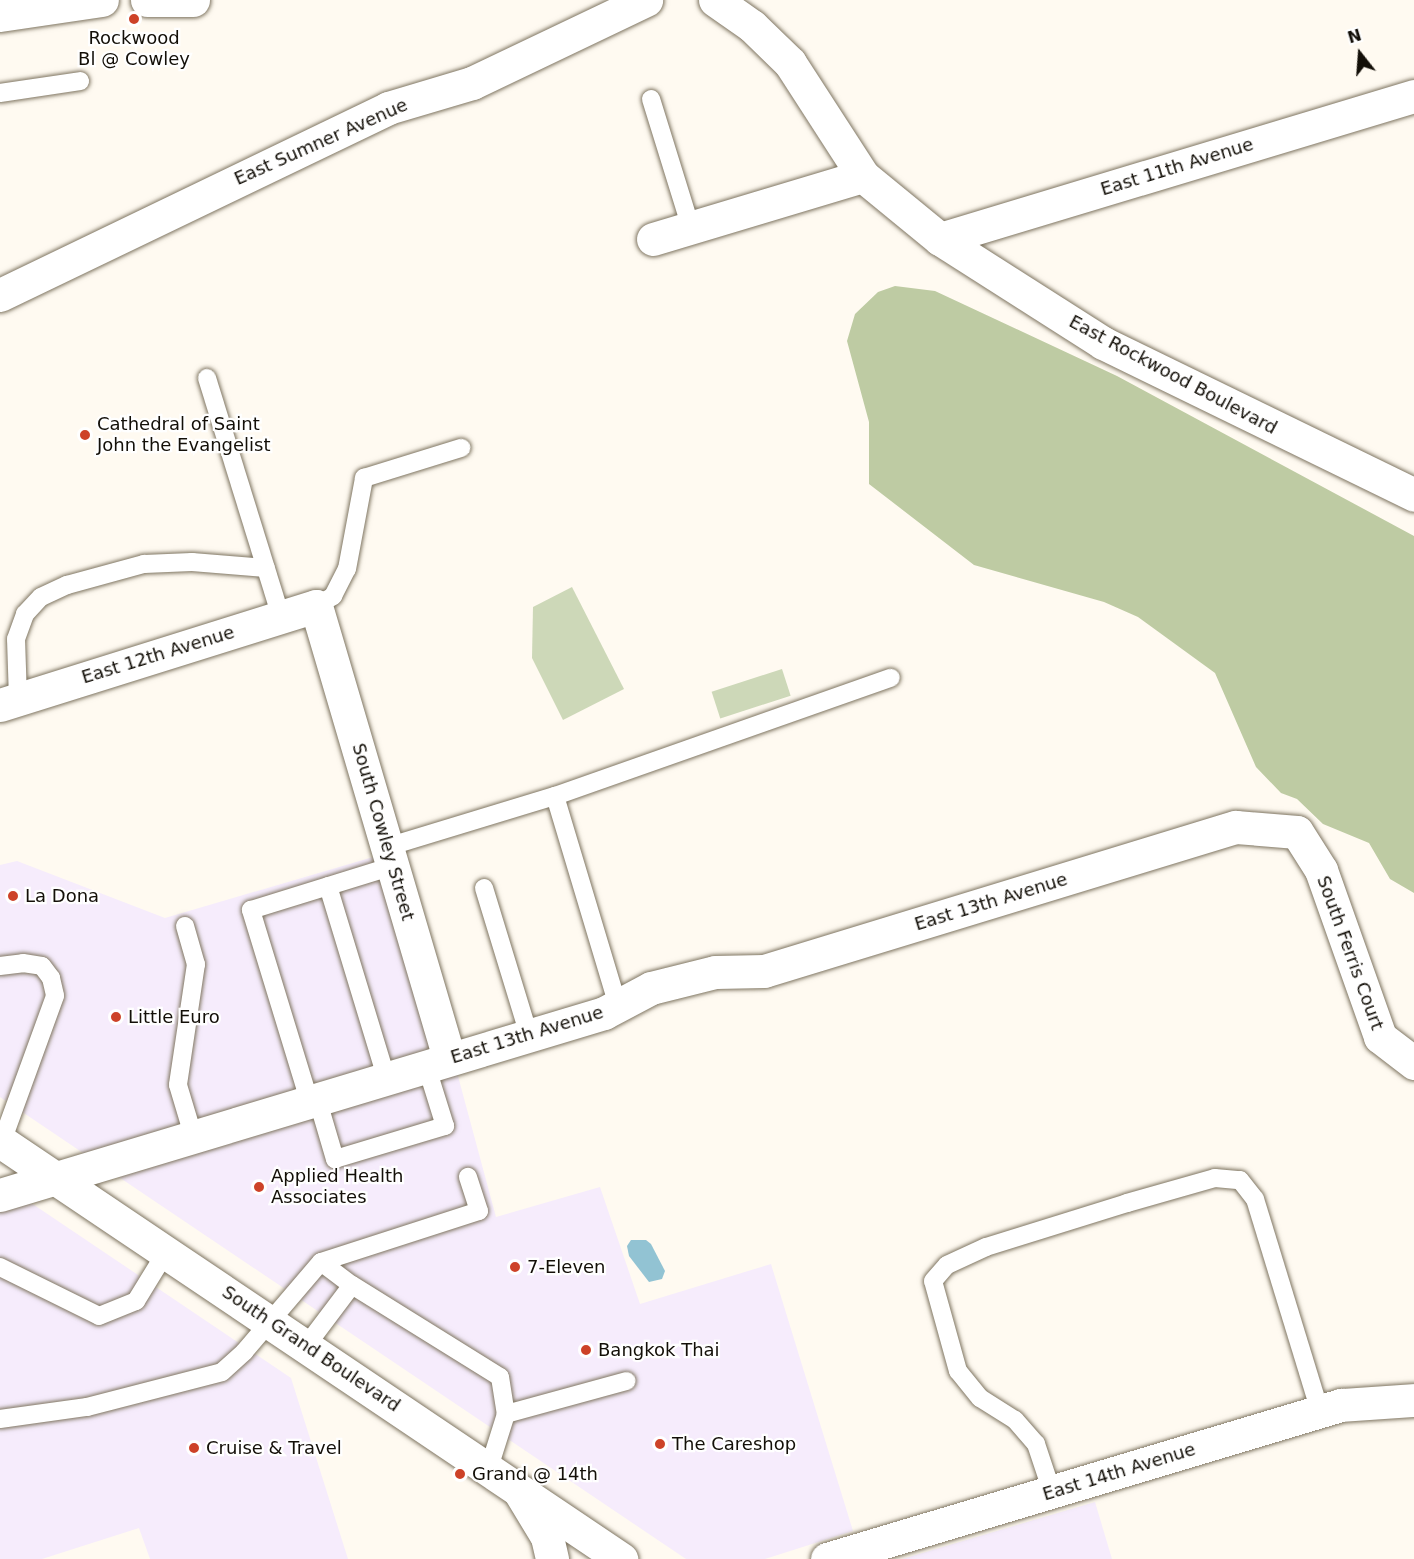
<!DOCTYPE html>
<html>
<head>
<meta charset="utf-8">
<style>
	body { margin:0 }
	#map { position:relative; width:1414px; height:1559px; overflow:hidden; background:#fffaf1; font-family:"DejaVu Sans",sans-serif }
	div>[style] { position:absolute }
	.commercial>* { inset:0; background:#f6ecfc }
	.green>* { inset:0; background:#cdd8b8; transform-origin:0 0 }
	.forest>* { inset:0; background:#becba3 }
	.water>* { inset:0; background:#92c3d3 }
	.roads { filter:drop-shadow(0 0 2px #7f7561) drop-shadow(0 0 2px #7f7561) }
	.lane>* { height:18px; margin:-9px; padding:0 9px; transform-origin:9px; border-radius:9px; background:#fff }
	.street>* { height:33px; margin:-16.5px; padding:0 16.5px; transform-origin:16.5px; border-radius:16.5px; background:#fff }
	.secondary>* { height:33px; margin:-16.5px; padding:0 16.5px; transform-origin:16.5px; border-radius:16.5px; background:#fff }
	.dots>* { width:16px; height:16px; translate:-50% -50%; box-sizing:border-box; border:3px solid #fff; border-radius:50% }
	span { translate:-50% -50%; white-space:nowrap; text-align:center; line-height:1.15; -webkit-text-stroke:4.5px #fff; paint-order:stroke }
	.poi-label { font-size:18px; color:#130f08 }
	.left { translate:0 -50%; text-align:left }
	.street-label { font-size:18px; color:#130f08 }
	.north { position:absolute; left:1330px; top:24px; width:60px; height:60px; -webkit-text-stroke:4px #fff; paint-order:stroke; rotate:343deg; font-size:16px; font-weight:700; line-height:24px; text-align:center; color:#130f08 }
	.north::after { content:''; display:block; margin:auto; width:21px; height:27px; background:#130f08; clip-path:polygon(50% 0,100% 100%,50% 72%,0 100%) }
</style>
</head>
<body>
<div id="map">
	<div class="commercial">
		<div style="clip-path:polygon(397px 850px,496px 1217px,600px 1187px,640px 1304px,771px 1264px,853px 1531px,765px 1559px,686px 1559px,0 1097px,0 865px,17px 861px,165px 918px)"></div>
		<div style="clip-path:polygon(0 1182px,291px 1378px,348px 1559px,150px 1559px,139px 1528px,42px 1559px,0 1559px)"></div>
		<div style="clip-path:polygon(1095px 1502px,1112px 1559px,902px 1559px)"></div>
	</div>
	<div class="green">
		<div style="clip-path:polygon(572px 587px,624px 689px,563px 720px,532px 658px,533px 607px)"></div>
		<div style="left:782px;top:669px;width:28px;height:74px;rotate:72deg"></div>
	</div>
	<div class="forest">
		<div style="clip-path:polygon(895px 286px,935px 291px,1117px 376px,1414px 536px,1414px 893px,1390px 879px,1369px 843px,1323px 824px,1297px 799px,1281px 793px,1256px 767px,1215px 673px,1138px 617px,1104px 602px,974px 565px,869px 484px,869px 422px,847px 341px,855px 314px,878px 292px)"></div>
	</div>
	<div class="water">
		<div style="clip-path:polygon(631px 1240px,646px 1240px,651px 1244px,665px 1271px,662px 1279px,649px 1282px,629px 1256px,627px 1246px)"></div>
	</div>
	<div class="roads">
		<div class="lane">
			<div style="left:0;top:93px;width:81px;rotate:-8.5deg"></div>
			<div style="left:651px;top:99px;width:135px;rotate:72.8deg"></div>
			<div style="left:207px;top:378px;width:250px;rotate:72.8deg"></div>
			<div style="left:316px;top:606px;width:20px;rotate:-30deg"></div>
			<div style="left:333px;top:596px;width:30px;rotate:-63deg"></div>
			<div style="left:347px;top:569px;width:93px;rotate:-79.4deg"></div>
			<div style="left:364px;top:478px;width:102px;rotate:-17.2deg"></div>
			<div style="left:18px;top:699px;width:60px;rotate:-91.9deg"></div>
			<div style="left:16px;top:639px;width:27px;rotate:-70deg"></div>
			<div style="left:25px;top:614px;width:23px;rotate:-47deg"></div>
			<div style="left:41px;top:597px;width:29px;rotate:-25deg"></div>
			<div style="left:67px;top:585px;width:80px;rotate:-15.3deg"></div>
			<div style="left:144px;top:564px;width:48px;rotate:-2.4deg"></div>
			<div style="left:192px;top:562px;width:74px;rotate:4.6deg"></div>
			<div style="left:555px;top:796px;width:219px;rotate:73.3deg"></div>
			<div style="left:387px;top:847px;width:176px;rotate:-16.9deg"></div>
			<div style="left:555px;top:796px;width:356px;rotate:-19.4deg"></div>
			<div style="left:328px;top:886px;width:200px;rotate:73.1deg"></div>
			<div style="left:484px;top:888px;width:154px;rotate:73deg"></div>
			<div style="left:185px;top:926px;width:40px;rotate:74deg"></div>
			<div style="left:196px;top:964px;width:122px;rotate:98.5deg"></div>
			<div style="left:178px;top:1085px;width:52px;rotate:73.3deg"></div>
			<div style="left:0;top:966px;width:23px;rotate:-7deg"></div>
			<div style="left:23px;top:963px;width:19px;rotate:9deg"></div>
			<div style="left:42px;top:966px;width:15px;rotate:53deg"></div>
			<div style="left:51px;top:978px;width:18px;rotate:77deg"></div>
			<div style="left:55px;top:996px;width:155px;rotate:110deg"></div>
			<div style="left:317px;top:1098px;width:64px;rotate:73.6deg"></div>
			<div style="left:335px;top:1159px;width:115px;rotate:-16.7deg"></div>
			<div style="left:445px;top:1126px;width:64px;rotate:-107.3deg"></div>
			<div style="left:309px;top:1100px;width:199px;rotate:-107deg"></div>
			<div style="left:251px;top:910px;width:149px;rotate:-17.2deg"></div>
			<div style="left:321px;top:1262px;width:166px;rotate:-17.9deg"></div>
			<div style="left:479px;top:1211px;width:36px;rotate:-108deg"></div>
			<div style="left:0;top:1267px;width:110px;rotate:26.3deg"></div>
			<div style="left:99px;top:1316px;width:40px;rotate:-22deg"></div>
			<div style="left:136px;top:1301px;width:57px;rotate:-58.5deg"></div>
			<div style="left:306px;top:1346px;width:76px;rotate:-53deg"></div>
			<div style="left:352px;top:1285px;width:174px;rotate:31.9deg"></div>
			<div style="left:500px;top:1377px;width:37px;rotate:81deg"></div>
			<div style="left:506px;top:1414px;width:57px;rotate:107.5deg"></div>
			<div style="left:506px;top:1414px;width:125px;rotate:-15.3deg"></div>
			<div style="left:0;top:1419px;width:88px;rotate:-7.9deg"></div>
			<div style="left:87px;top:1407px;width:139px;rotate:-14.5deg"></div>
			<div style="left:222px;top:1372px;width:30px;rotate:-42deg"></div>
			<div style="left:244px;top:1352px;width:118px;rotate:-49.5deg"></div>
			<div style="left:321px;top:1262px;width:39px;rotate:37deg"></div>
			<div style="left:1052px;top:1492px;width:51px;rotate:-108.4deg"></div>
			<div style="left:1036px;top:1444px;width:32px;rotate:-131deg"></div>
			<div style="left:1015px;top:1420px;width:41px;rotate:-147.8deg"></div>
			<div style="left:980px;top:1398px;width:35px;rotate:-129deg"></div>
			<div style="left:958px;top:1371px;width:93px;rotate:-105.5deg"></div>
			<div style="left:933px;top:1281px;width:21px;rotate:-49deg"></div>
			<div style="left:947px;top:1265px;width:43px;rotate:-24.8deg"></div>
			<div style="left:986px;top:1247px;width:148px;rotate:-17.3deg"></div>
			<div style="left:1127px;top:1203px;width:91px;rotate:-15.9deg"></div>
			<div style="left:1215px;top:1178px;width:25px;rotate:5deg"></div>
			<div style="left:1240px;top:1180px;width:24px;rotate:52deg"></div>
			<div style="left:1255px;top:1199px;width:222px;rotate:73deg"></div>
		</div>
		<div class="street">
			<div style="left:653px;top:239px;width:219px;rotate:-16.7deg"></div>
			<div style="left:940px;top:239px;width:495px;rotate:-16.8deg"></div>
			<div style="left:0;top:295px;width:431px;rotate:-25.7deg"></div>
			<div style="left:388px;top:108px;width:88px;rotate:-16.6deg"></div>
			<div style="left:472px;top:83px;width:193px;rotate:-25.5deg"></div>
			<div style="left:0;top:705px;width:331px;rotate:-17.4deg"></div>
			<div style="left:316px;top:606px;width:471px;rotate:73.6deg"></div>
			<div style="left:0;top:1195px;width:631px;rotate:-16.77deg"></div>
			<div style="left:604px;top:1013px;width:53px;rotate:-28deg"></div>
			<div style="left:651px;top:988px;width:66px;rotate:-14deg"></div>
			<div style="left:715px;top:972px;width:49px;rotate:-1.2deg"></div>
			<div style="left:764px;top:971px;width:493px;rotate:-17deg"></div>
			<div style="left:1236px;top:827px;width:61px;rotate:4.7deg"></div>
			<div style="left:1297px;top:832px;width:45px;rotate:57.7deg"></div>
			<div style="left:1321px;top:870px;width:177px;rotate:70.5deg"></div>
			<div style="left:1380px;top:1037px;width:43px;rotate:37.4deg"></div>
			<div style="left:827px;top:1559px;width:537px;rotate:-16.68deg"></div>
			<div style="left:1341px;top:1405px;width:73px;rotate:-3.9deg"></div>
		</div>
		<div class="secondary">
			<div style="left:147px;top:0;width:46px"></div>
			<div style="left:715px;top:0;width:45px;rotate:35.1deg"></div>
			<div style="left:752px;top:26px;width:53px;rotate:44.2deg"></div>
			<div style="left:790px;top:63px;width:135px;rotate:57.1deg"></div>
			<div style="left:863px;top:176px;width:99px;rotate:39.3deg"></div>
			<div style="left:940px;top:239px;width:193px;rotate:32.5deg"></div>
			<div style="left:1103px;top:343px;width:346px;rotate:26deg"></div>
			<div style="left:0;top:15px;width:103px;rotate:-8.4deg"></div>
			<div style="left:0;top:1141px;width:749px;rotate:33.94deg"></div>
			<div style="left:521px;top:1494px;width:50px;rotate:58.8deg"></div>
			<div style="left:547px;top:1537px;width:23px;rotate:77deg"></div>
		</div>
	</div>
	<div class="dots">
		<div style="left:134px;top:19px;background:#cd4228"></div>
		<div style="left:85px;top:435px;background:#cd4228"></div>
		<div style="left:13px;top:896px;background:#cd4228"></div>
		<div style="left:116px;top:1017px;background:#cd4228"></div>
		<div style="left:259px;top:1187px;background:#cd4228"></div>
		<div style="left:515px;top:1267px;background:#cd4228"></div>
		<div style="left:586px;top:1350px;background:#cd4228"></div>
		<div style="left:660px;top:1444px;background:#cd4228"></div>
		<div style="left:194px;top:1448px;background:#cd4228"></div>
		<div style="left:460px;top:1474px;background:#cd4228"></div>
	</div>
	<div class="poi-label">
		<span style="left:134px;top:49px">Rockwood<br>Bl @ Cowley</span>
		<span class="left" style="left:97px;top:435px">Cathedral of Saint<br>John the Evangelist</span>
		<span class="left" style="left:25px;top:896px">La Dona</span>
		<span class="left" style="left:128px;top:1017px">Little Euro</span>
		<span class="left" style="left:271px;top:1187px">Applied Health<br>Associates</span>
		<span class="left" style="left:527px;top:1267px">7-Eleven</span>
		<span class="left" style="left:598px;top:1350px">Bangkok Thai</span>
		<span class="left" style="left:672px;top:1444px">The Careshop</span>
		<span class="left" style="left:206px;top:1448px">Cruise &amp; Travel</span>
		<span class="left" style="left:472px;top:1474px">Grand @ 14th</span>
	</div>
	<div class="street-label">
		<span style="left:321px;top:142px;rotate:-24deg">East Sumner Avenue</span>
		<span style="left:1177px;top:167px;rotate:-17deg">East 11th Avenue</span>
		<span style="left:1173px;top:375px;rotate:28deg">East Rockwood Boulevard</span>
		<span style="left:158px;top:655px;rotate:-17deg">East 12th Avenue</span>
		<span style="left:383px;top:832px;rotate:74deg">South Cowley Street</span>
		<span style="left:991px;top:902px;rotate:-17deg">East 13th Avenue</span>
		<span style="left:1350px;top:953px;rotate:70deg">South Ferris Court</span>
		<span style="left:527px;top:1035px;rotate:-17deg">East 13th Avenue</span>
		<span style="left:311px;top:1349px;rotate:34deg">South Grand Boulevard</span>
		<span style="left:1119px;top:1472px;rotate:-17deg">East 14th Avenue</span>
	</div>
	<div class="north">N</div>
</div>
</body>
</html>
